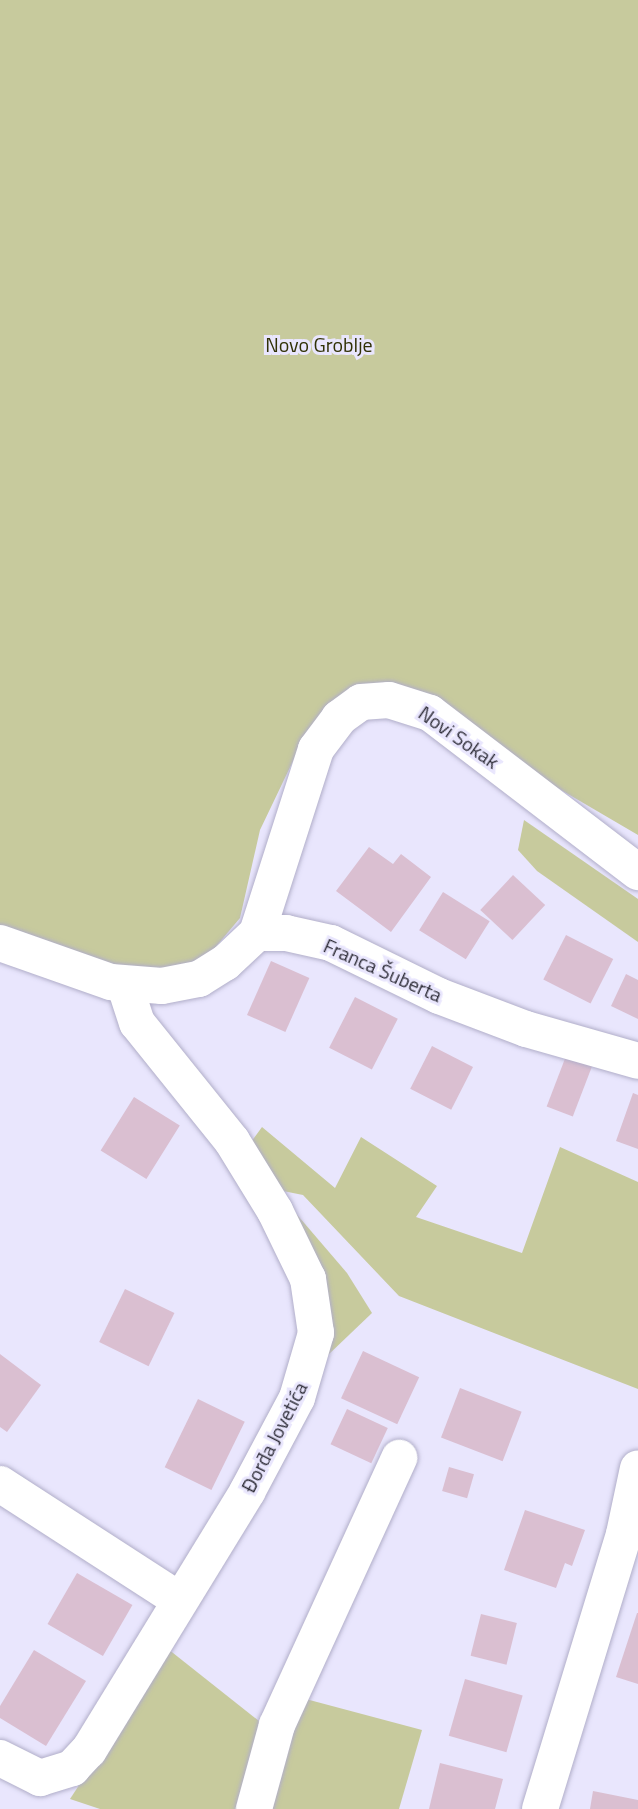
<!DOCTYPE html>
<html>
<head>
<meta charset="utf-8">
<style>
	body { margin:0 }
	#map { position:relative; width:638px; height:1809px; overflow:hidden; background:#e9e6fd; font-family:"Titillium Web",sans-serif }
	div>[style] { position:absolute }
	.green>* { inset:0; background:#c7ca9d }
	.building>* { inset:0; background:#dabfd1; transform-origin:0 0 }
	.roads { filter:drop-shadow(0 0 2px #b1aec9) drop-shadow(0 0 2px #b1aec9) }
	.minor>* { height:36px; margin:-18px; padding:0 18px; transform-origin:18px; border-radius:18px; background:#fff }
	span { translate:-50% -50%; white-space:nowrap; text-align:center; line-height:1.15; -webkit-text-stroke:6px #e9e6fd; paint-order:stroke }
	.park-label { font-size:20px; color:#303105 }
	.street-label { font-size:20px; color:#2e2d38 }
</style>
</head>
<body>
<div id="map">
	<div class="green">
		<div style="clip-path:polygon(0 0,638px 0,638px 835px,544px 780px,428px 700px,306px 734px,260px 830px,240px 918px,208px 956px,167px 971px,117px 969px,0 929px)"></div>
		<div style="clip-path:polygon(524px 820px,638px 899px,638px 942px,537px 871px,518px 850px)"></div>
		<div style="clip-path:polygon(262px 1127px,335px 1188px,361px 1137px,437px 1186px,416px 1217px,522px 1253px,560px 1147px,638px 1182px,638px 1389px,399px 1296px,303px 1195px,273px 1189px,251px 1142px)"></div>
		<div style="clip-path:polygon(293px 1210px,347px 1273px,372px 1313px,327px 1356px)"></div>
		<div style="clip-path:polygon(168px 1649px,264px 1725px,243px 1809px,100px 1809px,70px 1799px)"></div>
		<div style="clip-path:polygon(302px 1698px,422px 1730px,399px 1809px,267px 1809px)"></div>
	</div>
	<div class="building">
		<div style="clip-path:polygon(369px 847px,393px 864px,401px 854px,431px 877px,391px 932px,336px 891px)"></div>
		<div style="left:513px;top:875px;width:44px;height:48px;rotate:43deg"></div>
		<div style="left:443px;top:892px;width:55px;height:45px;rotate:32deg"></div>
		<div style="left:566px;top:935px;width:53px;height:50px;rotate:27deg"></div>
		<div style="left:271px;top:961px;width:42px;height:59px;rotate:24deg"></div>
		<div style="clip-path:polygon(626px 974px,638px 980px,638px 1019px,611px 1006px)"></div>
		<div style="left:355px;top:997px;width:48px;height:57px;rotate:27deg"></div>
		<div style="left:432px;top:1046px;width:46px;height:48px;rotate:27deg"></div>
		<div style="left:566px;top:1056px;width:28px;height:54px;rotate:21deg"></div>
		<div style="clip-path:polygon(633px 1093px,638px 1095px,638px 1149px,616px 1141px)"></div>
		<div style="left:134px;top:1097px;width:54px;height:63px;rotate:32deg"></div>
		<div style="left:125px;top:1289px;width:55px;height:59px;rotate:26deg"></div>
		<div style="left:363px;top:1351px;width:62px;height:52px;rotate:25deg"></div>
		<div style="clip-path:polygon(0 1354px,41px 1385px,7px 1432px,0 1427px)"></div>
		<div style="left:460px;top:1388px;width:66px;height:53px;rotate:21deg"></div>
		<div style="left:198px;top:1399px;width:52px;height:76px;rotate:26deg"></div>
		<div style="left:347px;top:1409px;width:45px;height:39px;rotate:25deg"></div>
		<div style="left:449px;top:1467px;width:26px;height:25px;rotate:16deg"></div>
		<div style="clip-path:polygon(525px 1510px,585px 1530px,572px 1566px,565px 1563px,556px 1588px,504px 1570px)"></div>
		<div style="left:77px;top:1573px;width:64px;height:59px;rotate:30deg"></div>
		<div style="clip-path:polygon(637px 1613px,638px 1613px,638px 1684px,616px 1677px)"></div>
		<div style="left:481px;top:1614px;width:37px;height:43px;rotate:14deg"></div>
		<div style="clip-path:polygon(34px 1650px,86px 1681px,46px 1746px,0 1718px,0 1706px)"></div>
		<div style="left:465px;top:1679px;width:60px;height:59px;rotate:16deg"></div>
		<div style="clip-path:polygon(440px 1763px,503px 1779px,495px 1809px,429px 1809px)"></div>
		<div style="clip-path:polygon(593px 1791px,638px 1800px,638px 1809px,590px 1809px)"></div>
	</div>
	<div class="roads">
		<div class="minor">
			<div style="left:257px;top:933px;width:193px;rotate:-72.2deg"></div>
			<div style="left:316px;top:749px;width:39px;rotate:-53deg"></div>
			<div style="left:339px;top:718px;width:27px;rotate:-36deg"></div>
			<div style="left:361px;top:702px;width:28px;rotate:-4deg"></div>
			<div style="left:389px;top:700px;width:43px;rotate:17.6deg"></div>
			<div style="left:430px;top:713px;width:262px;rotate:37.4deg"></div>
			<div style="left:0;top:943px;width:118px;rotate:19.4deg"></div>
			<div style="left:111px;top:982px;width:51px;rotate:4.5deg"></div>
			<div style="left:162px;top:986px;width:38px;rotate:-11deg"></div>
			<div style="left:199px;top:979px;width:31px;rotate:-32deg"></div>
			<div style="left:225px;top:963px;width:44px;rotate:-43.2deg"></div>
			<div style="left:257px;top:933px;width:29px"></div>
			<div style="left:286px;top:933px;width:46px;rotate:12.5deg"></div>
			<div style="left:331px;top:943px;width:120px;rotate:26.1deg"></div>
			<div style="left:439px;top:996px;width:93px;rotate:20.8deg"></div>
			<div style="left:526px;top:1029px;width:116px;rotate:15.9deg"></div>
			<div style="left:0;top:1484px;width:212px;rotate:32.9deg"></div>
			<div style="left:0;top:1758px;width:45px;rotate:26.6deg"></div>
			<div style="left:40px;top:1778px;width:34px;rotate:-17deg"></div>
			<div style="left:72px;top:1768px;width:25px;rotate:-47deg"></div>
			<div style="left:89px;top:1750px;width:303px;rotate:-58.5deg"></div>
			<div style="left:247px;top:1492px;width:106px;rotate:-62deg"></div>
			<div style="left:297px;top:1398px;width:68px;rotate:-73.7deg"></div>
			<div style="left:316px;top:1333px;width:55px;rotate:-98.4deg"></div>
			<div style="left:308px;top:1279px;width:76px;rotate:-115.9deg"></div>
			<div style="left:275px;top:1211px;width:82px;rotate:-121.6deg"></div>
			<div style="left:232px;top:1141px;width:151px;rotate:-128.8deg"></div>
			<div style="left:137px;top:1023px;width:40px;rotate:-108deg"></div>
			<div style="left:254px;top:1809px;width:87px;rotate:-74.7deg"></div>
			<div style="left:277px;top:1725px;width:294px;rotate:-65.4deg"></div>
			<div style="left:540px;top:1809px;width:288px;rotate:-73deg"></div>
			<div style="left:624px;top:1534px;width:67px;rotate:-78deg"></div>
		</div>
	</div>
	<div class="park-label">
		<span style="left:319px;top:344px">Novo Groblje</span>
	</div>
	<div class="street-label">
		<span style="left:459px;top:737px;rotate:35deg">Novi Sokak</span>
		<span style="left:383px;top:970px;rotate:24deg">Franca Šuberta</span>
		<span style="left:274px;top:1437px;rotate:-63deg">Đorđa Jovetića</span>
	</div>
</div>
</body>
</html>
